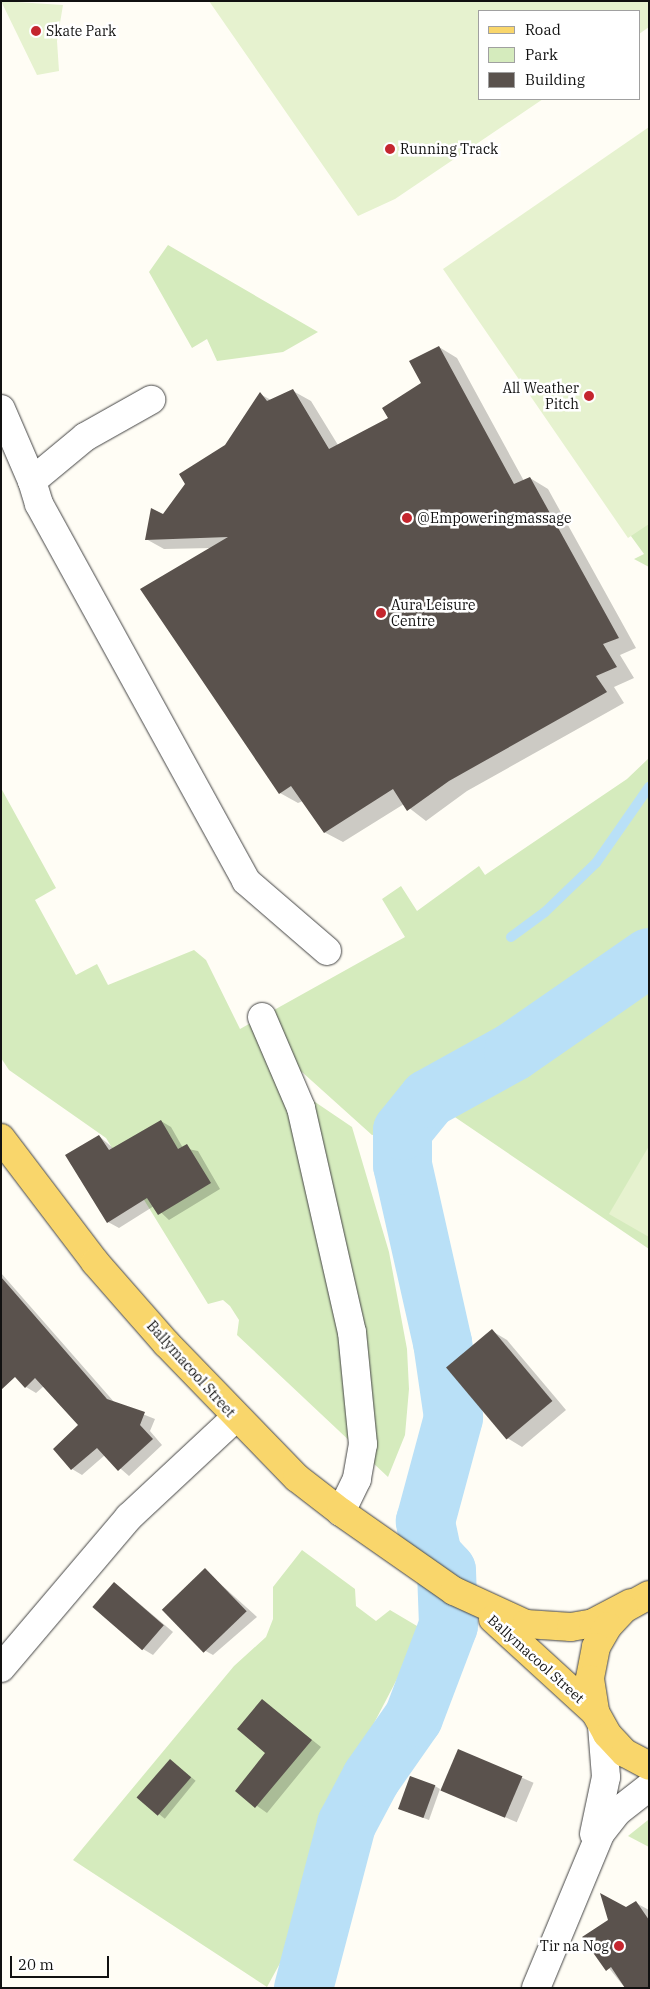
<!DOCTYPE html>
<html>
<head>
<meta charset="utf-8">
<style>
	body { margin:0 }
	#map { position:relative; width:650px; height:1989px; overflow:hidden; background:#fffdf5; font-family:"IBM Plex Serif",serif }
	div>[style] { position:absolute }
	.green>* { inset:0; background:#d5ebbd }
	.pitch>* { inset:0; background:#e6f2cf }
	.shadow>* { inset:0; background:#0003; transform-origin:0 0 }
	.stream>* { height:10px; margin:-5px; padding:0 5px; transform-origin:5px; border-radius:5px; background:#b9e0f7 }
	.river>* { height:59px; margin:-29.5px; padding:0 29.5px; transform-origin:29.5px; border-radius:29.5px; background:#b9e0f7 }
	.building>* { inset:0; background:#5a524d; transform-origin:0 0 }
	.roads { filter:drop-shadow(0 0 1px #444) drop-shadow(0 0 1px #444) }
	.minor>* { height:28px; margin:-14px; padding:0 14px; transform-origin:14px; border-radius:14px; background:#fff }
	.major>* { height:28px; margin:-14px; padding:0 14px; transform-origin:14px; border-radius:14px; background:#f9d66b }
	.dots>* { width:14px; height:14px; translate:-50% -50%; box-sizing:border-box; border:2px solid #fff; border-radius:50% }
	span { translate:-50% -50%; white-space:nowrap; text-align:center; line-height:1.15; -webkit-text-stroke:5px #fff; paint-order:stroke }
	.poi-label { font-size:14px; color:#111 }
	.left { translate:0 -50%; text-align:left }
	.right { translate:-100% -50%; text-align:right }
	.street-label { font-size:14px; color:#111 }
	.frame { position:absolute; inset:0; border:2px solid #111; pointer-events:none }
	.legend { position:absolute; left:478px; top:10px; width:162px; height:90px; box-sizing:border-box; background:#fff; border:1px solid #a0a0a0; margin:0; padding:6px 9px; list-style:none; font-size:15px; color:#111 }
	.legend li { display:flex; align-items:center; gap:10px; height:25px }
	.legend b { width:25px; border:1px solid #a0a0a0 }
	.scale { position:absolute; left:10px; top:1956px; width:99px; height:22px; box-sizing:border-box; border:2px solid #111; border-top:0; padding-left:6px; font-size:15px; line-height:18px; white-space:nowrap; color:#111; -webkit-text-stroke:4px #fff; paint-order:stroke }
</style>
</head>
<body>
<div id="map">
	<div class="green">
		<div style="clip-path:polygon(168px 245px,318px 332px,283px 352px,217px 361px,207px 339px,192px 348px,149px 272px)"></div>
		<div style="clip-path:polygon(649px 518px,649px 567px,634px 559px,644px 554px,628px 532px)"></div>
		<div style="clip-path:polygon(649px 758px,649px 957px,513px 1051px,428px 1098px,402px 1130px,372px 1135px,302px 1072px,287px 1083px,352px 1127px,389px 1252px,407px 1349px,409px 1389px,405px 1435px,388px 1477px,237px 1335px,239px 1320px,230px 1306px,223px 1300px,208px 1304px,106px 1138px,9px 1070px,1px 1058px,1px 788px,56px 888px,35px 900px,76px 975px,97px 964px,108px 985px,194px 950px,206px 960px,240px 1029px,405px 937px,382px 899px,401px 886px,417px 911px,479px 866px,485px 875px,627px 779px)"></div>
		<div style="clip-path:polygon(649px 985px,649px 1249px,443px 1109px,522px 1069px)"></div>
		<div style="clip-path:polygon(302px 1550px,355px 1589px,356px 1606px,376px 1621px,390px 1610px,417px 1626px,420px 1635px,325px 1817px,302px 1923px,267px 1987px,73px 1860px,234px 1666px,266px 1637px,273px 1619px,273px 1587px)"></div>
		<div style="clip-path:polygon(648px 1820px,649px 1820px,649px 1847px,628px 1836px)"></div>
	</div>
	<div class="pitch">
		<div style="clip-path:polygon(1px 1px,63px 5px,57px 41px,59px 71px,37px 75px)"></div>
		<div style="clip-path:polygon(209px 1px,649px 1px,649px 27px,639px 34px,639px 11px,479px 11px,479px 99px,543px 99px,395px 199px,358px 216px)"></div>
		<div style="clip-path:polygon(649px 127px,649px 524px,628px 538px,443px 269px)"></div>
		<div style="clip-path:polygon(649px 1146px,649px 1237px,609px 1214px)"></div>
	</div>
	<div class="shadow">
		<div style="clip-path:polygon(439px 347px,457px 358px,524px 481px,530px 478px,548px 489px,636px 648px,620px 655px,634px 678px,614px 687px,624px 703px,467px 791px,426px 821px,404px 804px,343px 842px,324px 832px,303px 801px,298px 803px,280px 793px,212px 548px,164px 549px,146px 539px,226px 445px,260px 394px,271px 400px,293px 391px,311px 401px,338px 445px,389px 419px,422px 384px)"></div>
		<div style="clip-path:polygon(161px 1121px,171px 1127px,183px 1148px,198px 1151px,220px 1189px,169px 1220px,154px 1206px,119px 1228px,108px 1222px,99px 1136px,114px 1149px)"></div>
		<div style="clip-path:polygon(1px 1273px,115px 1403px,155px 1419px,150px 1431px,162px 1445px,129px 1476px,105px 1455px,82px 1475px,72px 1469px,80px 1425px,44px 1386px,36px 1393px,26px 1387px,1px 1358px)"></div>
		<div style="clip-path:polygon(492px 1331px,507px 1340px,566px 1410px,522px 1447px,507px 1438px)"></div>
		<div style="clip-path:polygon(205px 1570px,257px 1617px,213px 1655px,202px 1649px)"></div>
		<div style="clip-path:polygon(115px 1583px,173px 1632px,153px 1655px,143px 1649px)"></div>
		<div style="clip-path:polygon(262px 1700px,321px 1747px,267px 1813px,236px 1791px,267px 1753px)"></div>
		<div style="left:459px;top:1751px;width:81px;height:43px;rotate:23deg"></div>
		<div style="left:170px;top:1760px;width:33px;height:49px;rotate:39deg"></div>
		<div style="clip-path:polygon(435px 1786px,440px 1789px,429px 1820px,405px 1811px)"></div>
		<div style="clip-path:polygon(636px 1903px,649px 1910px,649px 1988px,625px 1988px,584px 1937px)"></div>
	</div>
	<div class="stream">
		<div style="left:511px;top:937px;width:42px;rotate:-36.3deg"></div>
		<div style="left:545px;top:912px;width:71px;rotate:-43.9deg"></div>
		<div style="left:596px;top:863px;width:93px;rotate:-55.1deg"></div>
	</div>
	<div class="river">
		<div style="left:303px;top:1988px;width:170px;rotate:-75.3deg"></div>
		<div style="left:346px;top:1824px;width:53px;rotate:-62deg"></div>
		<div style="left:371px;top:1777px;width:73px;rotate:-55deg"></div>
		<div style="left:413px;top:1717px;width:98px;rotate:-69.2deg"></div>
		<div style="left:448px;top:1625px;width:55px;rotate:-92.1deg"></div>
		<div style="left:446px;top:1570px;width:21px;rotate:-133deg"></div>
		<div style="left:432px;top:1555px;width:35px;rotate:-102deg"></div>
		<div style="left:425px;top:1521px;width:108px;rotate:-74.9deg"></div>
		<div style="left:453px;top:1417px;width:76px;rotate:-98.3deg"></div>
		<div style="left:442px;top:1342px;width:181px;rotate:-102.7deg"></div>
		<div style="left:402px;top:1165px;width:35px;rotate:-90deg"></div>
		<div style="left:402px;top:1130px;width:41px;rotate:-50.9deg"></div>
		<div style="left:428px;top:1098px;width:97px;rotate:-28.9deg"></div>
		<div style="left:513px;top:1051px;width:165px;rotate:-34.7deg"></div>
	</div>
	<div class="building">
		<div style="clip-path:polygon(439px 346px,514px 484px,530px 477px,619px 638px,603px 644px,617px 667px,596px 676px,607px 692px,449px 781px,407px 811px,393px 789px,324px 833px,291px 786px,279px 794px,140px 589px,228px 537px,145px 540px,151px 508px,163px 514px,185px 484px,179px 474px,225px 445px,260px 392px,267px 401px,293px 389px,329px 449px,388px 418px,382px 408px,421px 383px,409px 361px)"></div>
		<div style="clip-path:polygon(161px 1120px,178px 1149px,187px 1144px,211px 1183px,158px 1215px,147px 1198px,107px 1223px,65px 1155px,99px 1135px,109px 1150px)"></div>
		<div style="clip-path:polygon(1px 1277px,107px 1399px,145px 1412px,140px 1425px,153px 1439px,118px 1471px,97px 1448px,71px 1470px,53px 1449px,78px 1425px,35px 1378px,25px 1388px,15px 1377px,1px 1390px)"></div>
		<div style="left:492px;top:1329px;width:94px;height:60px;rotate:50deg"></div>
		<div style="left:205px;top:1568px;width:60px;height:60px;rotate:46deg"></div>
		<div style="left:114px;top:1582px;width:66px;height:33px;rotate:41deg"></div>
		<div style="clip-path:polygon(262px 1699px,312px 1740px,255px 1808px,235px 1791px,265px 1753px,237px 1729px)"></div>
		<div style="left:458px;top:1749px;width:70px;height:45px;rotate:23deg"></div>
		<div style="left:170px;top:1759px;width:28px;height:51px;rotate:41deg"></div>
		<div style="left:410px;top:1776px;width:27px;height:35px;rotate:20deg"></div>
		<div style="clip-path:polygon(600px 1893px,626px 1907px,636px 1901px,649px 1920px,649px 1988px,625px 1988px,611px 1967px,606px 1971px,582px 1937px,608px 1920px)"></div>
	</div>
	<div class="roads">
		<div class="minor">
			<div style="left:1px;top:409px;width:78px;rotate:66.7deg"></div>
			<div style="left:32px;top:481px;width:69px;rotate:-39.7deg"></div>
			<div style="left:85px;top:437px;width:76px;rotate:-29.3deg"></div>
			<div style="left:32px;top:481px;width:24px;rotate:73deg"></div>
			<div style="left:39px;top:504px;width:430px;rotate:61.2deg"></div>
			<div style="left:246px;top:881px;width:107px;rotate:40.8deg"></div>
			<div style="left:262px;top:1017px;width:99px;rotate:66.8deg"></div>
			<div style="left:301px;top:1108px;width:230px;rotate:77.2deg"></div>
			<div style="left:352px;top:1332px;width:113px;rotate:84.4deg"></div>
			<div style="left:363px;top:1444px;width:36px;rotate:100deg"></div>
			<div style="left:357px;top:1479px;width:37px;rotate:116deg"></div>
			<div style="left:1px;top:1668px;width:198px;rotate:-49.7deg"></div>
			<div style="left:129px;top:1517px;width:145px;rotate:-43deg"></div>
			<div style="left:594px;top:1834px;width:58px;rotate:-78.1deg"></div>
			<div style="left:606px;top:1777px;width:51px;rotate:-94.5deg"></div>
			<div style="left:536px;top:1988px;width:167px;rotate:-67.4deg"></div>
			<div style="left:600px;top:1834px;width:28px;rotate:-52deg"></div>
			<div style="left:617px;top:1812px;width:41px;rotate:-38deg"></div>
		</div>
		<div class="major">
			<div style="left:1px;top:1138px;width:156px;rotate:52.8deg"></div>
			<div style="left:95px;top:1262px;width:108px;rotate:48.8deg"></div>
			<div style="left:166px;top:1343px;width:188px;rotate:45.9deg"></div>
			<div style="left:297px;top:1478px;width:56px;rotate:37.7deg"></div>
			<div style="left:341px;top:1512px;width:138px;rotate:35deg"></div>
			<div style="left:454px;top:1591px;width:79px;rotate:24.6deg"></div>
			<div style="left:526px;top:1624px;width:45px;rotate:3.8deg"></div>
			<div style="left:571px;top:1627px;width:22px;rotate:-10deg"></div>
			<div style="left:593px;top:1623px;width:43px;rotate:-27.8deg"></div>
			<div style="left:649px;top:1595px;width:29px;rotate:151deg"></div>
			<div style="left:624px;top:1609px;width:23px;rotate:133deg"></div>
			<div style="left:608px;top:1626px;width:24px;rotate:120deg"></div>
			<div style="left:596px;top:1647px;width:33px;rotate:101deg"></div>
			<div style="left:590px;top:1679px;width:33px;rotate:81deg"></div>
			<div style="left:595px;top:1712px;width:25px;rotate:61deg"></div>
			<div style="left:607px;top:1734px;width:26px;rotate:47deg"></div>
			<div style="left:625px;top:1753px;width:27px;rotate:28deg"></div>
			<div style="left:493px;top:1619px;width:138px;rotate:42.4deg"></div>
		</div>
	</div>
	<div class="dots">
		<div style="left:36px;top:31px;background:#c4262e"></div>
		<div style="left:390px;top:149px;background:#c4262e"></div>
		<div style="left:589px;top:396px;background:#c4262e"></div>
		<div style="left:407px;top:518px;background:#c4262e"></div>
		<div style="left:381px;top:613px;background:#c4262e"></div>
		<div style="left:619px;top:1946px;background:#c4262e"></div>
	</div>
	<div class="poi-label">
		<span class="left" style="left:46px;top:31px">Skate Park</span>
		<span class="left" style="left:400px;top:149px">Running Track</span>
		<span class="right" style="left:579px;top:396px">All Weather<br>Pitch</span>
		<span class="left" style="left:417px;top:518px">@Empoweringmassage</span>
		<span class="left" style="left:391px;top:613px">Aura Leisure<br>Centre</span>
		<span class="right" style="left:609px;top:1946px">Tir na Nog</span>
	</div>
	<div class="street-label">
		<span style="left:191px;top:1369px;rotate:48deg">Ballymacool Street</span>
		<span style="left:536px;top:1659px;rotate:42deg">Ballymacool Street</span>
	</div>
	<div class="frame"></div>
	<ul class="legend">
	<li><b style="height:6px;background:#f9d66b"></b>Road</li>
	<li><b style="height:14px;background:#d5ebbd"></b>Park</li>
	<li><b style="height:14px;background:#5a524d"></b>Building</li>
	</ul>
	<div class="scale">20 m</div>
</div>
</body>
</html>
